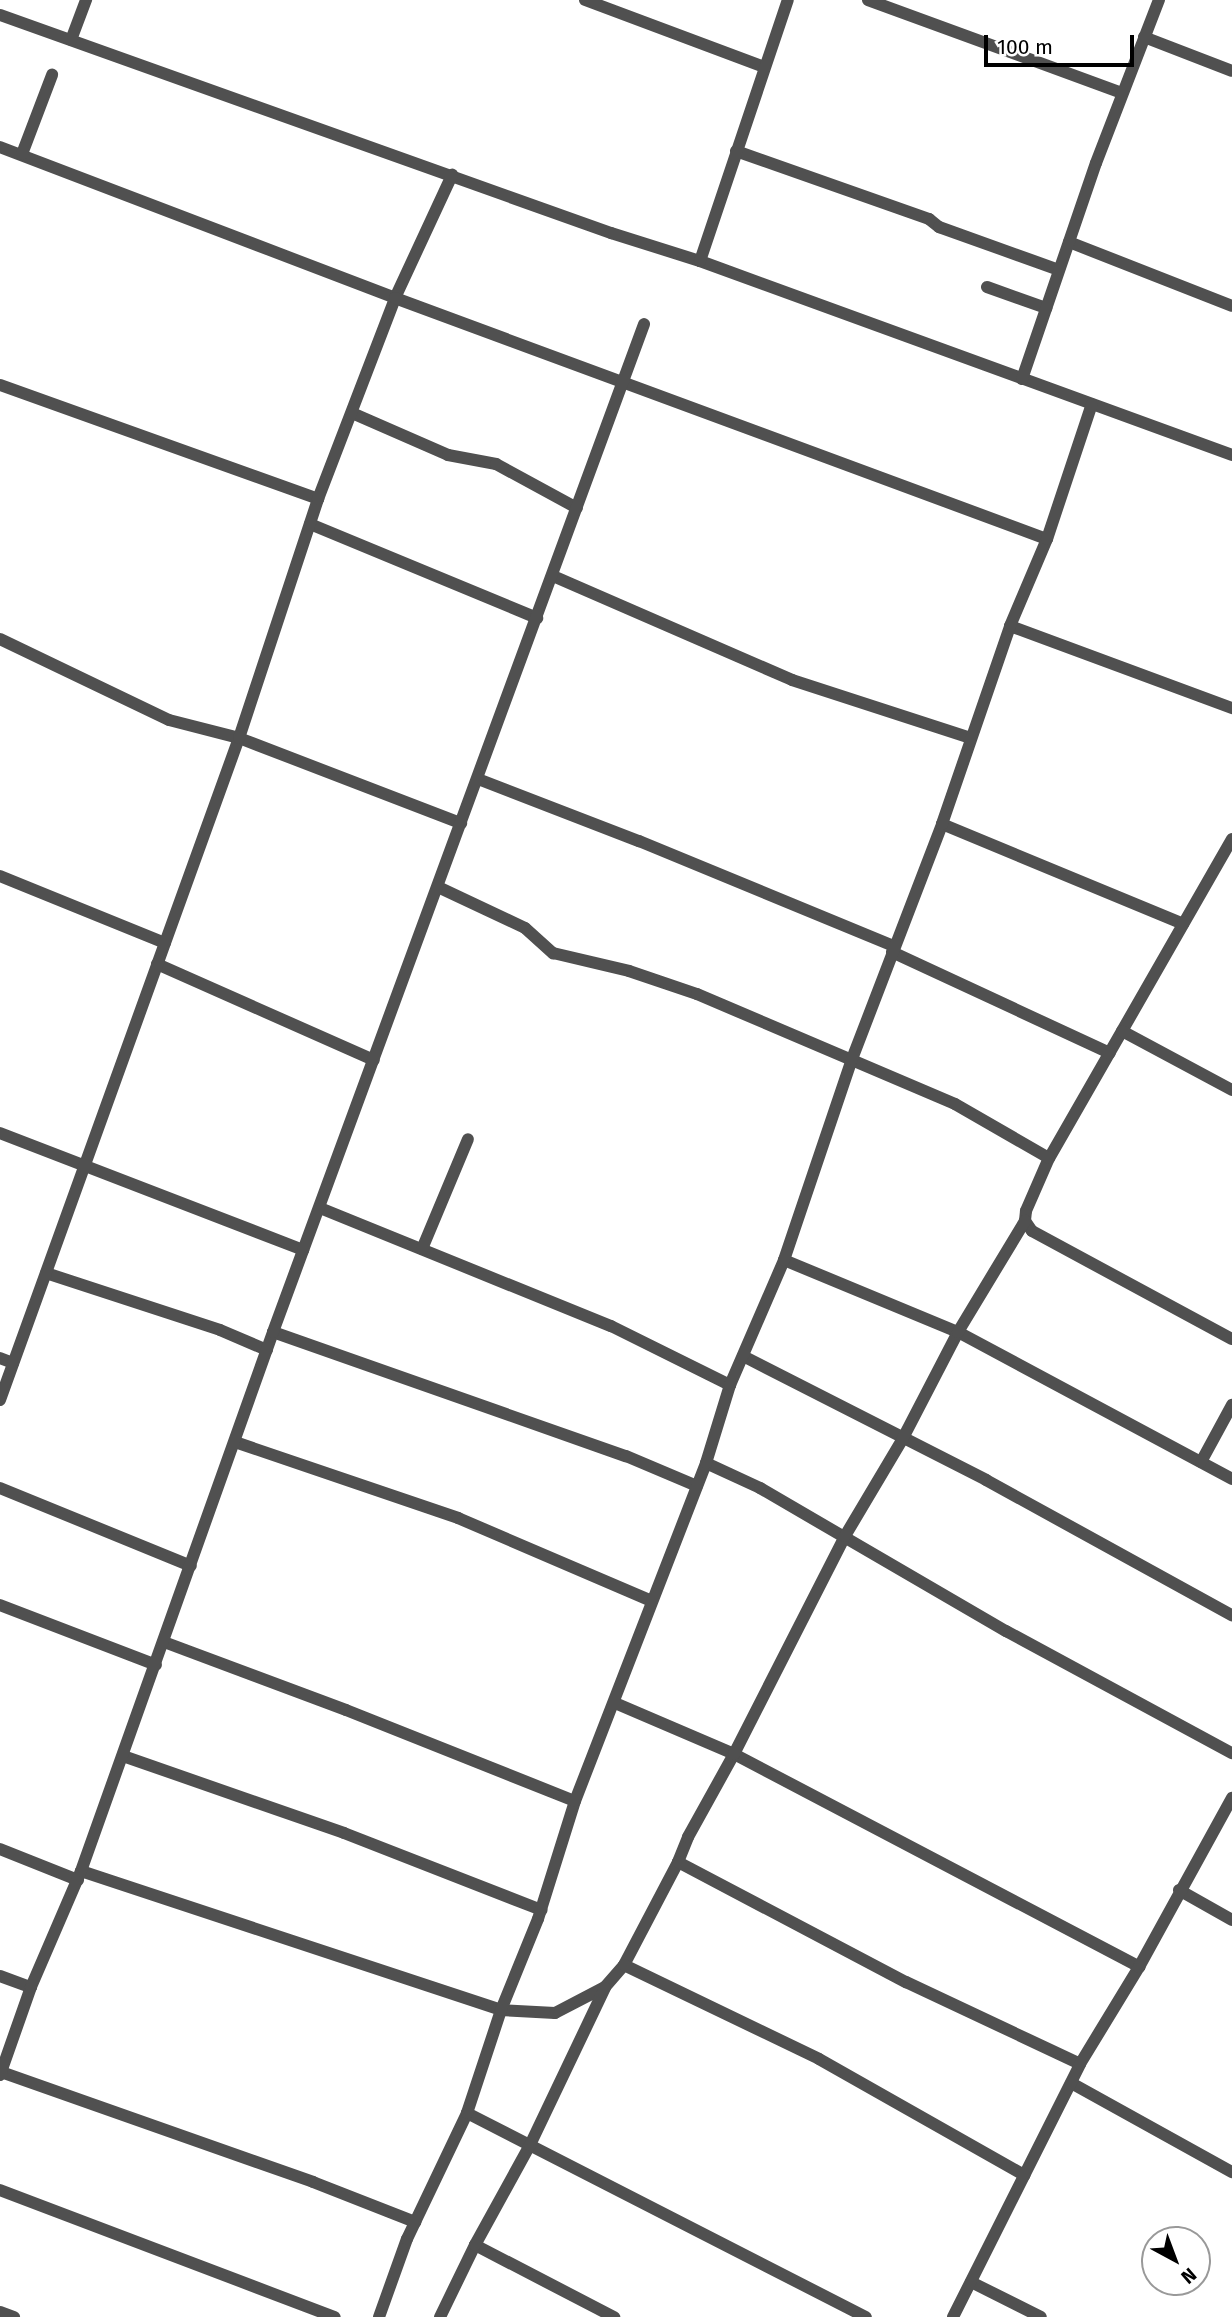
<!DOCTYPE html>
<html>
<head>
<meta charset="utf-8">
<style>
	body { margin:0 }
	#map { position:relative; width:1232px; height:2317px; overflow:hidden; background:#fff; font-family:"Fira Sans",sans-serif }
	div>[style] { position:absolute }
	.minor>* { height:12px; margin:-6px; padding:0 6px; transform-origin:6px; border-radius:6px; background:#505050 }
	span { translate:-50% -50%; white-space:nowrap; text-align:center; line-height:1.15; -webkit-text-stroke:6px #fff; paint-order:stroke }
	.north { position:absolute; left:1141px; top:2226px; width:70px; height:70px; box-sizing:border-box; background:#fff; border:2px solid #999; border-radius:50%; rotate:139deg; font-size:19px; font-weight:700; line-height:28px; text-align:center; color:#000 }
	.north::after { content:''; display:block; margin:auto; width:24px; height:32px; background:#000; clip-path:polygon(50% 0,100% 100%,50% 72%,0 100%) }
	.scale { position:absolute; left:984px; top:35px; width:150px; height:32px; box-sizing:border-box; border:4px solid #000; border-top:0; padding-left:9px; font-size:21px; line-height:24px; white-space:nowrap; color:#000; -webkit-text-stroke:5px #fff; paint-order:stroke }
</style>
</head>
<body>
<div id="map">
	<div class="minor">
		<div style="left:585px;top:0;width:191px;rotate:20.5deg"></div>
		<div style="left:868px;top:0;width:270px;rotate:20.1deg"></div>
		<div style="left:0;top:15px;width:649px;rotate:19.64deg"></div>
		<div style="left:611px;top:233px;width:93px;rotate:17.5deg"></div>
		<div style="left:700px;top:261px;width:566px;rotate:20.03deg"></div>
		<div style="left:1144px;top:37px;width:94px;rotate:21.1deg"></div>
		<div style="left:71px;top:40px;width:43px;rotate:-69.4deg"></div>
		<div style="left:0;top:147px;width:423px;rotate:20.9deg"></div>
		<div style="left:395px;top:298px;width:136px;rotate:-65.1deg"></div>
		<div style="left:736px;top:151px;width:205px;rotate:19.4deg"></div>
		<div style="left:929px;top:219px;width:13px;rotate:39deg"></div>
		<div style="left:939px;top:227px;width:127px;rotate:19.7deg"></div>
		<div style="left:22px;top:154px;width:85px;rotate:-69.2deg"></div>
		<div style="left:1069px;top:242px;width:175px;rotate:21.4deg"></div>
		<div style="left:700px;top:261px;width:275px;rotate:-71.4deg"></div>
		<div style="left:987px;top:287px;width:63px;rotate:19.6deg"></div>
		<div style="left:1022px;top:379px;width:228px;rotate:-71.1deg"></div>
		<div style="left:1096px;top:163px;width:175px;rotate:-68.9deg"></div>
		<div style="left:0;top:385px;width:338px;rotate:19.7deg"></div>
		<div style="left:352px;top:413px;width:105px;rotate:23.6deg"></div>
		<div style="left:448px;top:455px;width:49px;rotate:10.6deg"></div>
		<div style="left:496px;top:464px;width:92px;rotate:28.5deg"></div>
		<div style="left:310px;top:524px;width:246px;rotate:22.5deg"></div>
		<div style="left:553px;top:576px;width:261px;rotate:23.5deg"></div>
		<div style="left:792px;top:680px;width:187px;rotate:18deg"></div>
		<div style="left:1010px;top:626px;width:237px;rotate:20.3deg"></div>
		<div style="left:0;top:639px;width:187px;rotate:25.6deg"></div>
		<div style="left:169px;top:720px;width:72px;rotate:14.4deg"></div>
		<div style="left:239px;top:738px;width:238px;rotate:21deg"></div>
		<div style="left:478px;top:779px;width:173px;rotate:21.1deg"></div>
		<div style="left:639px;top:841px;width:276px;rotate:22.4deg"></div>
		<div style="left:942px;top:824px;width:261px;rotate:22.5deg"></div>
		<div style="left:1232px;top:839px;width:368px;rotate:119.8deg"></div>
		<div style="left:1049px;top:1158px;width:58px;rotate:113.5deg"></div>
		<div style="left:1026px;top:1211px;width:10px;rotate:96deg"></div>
		<div style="left:1025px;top:1221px;width:12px;rotate:55deg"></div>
		<div style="left:1032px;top:1231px;width:227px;rotate:28.4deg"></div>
		<div style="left:0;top:876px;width:178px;rotate:22.1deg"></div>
		<div style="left:438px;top:887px;width:96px;rotate:25.2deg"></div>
		<div style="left:525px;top:928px;width:38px;rotate:42deg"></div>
		<div style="left:553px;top:953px;width:78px;rotate:13.3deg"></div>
		<div style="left:629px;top:971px;width:72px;rotate:18.7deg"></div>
		<div style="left:697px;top:994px;width:280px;rotate:23.1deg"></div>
		<div style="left:955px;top:1104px;width:108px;rotate:29.9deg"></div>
		<div style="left:892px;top:952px;width:240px;rotate:24.9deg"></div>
		<div style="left:157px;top:964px;width:237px;rotate:23.9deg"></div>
		<div style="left:1122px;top:1031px;width:125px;rotate:28.2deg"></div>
		<div style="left:0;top:1133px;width:325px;rotate:21.1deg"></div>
		<div style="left:320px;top:1208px;width:314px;rotate:22.1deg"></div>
		<div style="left:611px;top:1326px;width:133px;rotate:26.4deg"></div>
		<div style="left:422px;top:1249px;width:119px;rotate:-67.3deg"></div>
		<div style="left:784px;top:1260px;width:188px;rotate:22.5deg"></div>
		<div style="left:958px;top:1332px;width:311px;rotate:28.2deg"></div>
		<div style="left:46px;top:1273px;width:183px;rotate:18.1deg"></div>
		<div style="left:220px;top:1330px;width:51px;rotate:23.1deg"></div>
		<div style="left:273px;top:1332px;width:374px;rotate:19.4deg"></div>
		<div style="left:626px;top:1456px;width:77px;rotate:22.9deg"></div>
		<div style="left:743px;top:1356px;width:273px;rotate:27deg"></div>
		<div style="left:986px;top:1480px;width:281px;rotate:28.8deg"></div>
		<div style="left:0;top:1358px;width:14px;rotate:21deg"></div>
		<div style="left:0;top:1400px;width:704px;rotate:-70.15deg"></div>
		<div style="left:239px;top:738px;width:252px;rotate:-71.7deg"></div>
		<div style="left:318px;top:499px;width:215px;rotate:-69deg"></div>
		<div style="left:395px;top:298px;width:695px;rotate:20.29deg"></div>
		<div style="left:235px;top:1442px;width:236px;rotate:18.8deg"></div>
		<div style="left:458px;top:1518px;width:211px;rotate:23.2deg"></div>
		<div style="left:1201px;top:1462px;width:65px;rotate:-61.5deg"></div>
		<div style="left:706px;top:1463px;width:60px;rotate:24.8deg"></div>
		<div style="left:760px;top:1488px;width:285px;rotate:30.2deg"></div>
		<div style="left:1006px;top:1631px;width:257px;rotate:28.4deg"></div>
		<div style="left:0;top:1488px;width:206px;rotate:22.2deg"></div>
		<div style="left:0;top:1605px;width:167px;rotate:21deg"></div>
		<div style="left:164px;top:1642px;width:194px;rotate:20.5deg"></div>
		<div style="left:346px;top:1710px;width:246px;rotate:21.7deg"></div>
		<div style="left:615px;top:1703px;width:129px;rotate:23.2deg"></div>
		<div style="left:734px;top:1754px;width:458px;rotate:27.7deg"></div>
		<div style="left:123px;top:1756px;width:234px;rotate:19.2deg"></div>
		<div style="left:344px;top:1833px;width:212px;rotate:21.3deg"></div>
		<div style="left:0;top:1849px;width:84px;rotate:21.7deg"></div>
		<div style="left:678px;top:1862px;width:27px;rotate:-68deg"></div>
		<div style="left:688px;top:1837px;width:95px;rotate:-61deg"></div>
		<div style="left:734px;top:1754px;width:245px;rotate:-63deg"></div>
		<div style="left:845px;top:1536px;width:112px;rotate:-59.3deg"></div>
		<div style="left:902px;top:1440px;width:122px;rotate:-62.6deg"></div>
		<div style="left:958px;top:1332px;width:130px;rotate:-58.9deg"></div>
		<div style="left:81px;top:1871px;width:442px;rotate:18.3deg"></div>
		<div style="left:501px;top:2010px;width:54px;rotate:3.2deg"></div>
		<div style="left:555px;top:2013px;width:56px;rotate:-27.5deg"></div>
		<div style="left:605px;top:1987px;width:29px;rotate:-49deg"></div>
		<div style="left:624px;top:1965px;width:116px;rotate:-62.3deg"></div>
		<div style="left:678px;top:1862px;width:258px;rotate:27.8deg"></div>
		<div style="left:906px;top:1982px;width:192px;rotate:25.2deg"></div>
		<div style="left:1179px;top:1890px;width:61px;rotate:29.5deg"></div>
		<div style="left:624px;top:1965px;width:216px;rotate:25.7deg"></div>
		<div style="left:819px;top:2059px;width:236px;rotate:29.5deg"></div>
		<div style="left:0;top:1976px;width:33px;rotate:20deg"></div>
		<div style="left:1px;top:2072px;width:331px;rotate:19.4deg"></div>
		<div style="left:313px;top:2182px;width:110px;rotate:21.4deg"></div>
		<div style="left:0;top:2075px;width:93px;rotate:-70.6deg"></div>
		<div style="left:31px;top:1987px;width:126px;rotate:-66.7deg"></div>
		<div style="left:81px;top:1871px;width:572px;rotate:-70.39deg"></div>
		<div style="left:273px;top:1332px;width:1074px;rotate:-69.79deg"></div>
		<div style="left:1073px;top:2084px;width:182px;rotate:29deg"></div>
		<div style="left:467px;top:2113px;width:448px;rotate:27.1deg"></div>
		<div style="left:0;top:2190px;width:358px;rotate:20.8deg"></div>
		<div style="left:475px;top:2245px;width:157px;rotate:27.4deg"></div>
		<div style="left:971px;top:2282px;width:78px;rotate:26.6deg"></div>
		<div style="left:0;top:2312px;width:15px;rotate:20deg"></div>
		<div style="left:379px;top:2317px;width:83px;rotate:-70.3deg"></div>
		<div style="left:407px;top:2239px;width:140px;rotate:-64.5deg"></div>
		<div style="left:467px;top:2113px;width:108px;rotate:-71.7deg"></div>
		<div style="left:501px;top:2010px;width:98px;rotate:-67.9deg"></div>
		<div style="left:538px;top:1919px;width:124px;rotate:-72.6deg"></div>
		<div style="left:575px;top:1801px;width:362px;rotate:-68.8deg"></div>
		<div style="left:706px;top:1463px;width:82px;rotate:-72.9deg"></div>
		<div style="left:730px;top:1385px;width:136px;rotate:-66.6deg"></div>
		<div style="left:784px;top:1260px;width:212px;rotate:-71.3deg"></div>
		<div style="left:852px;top:1059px;width:252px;rotate:-69deg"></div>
		<div style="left:942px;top:824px;width:209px;rotate:-71deg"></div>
		<div style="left:1010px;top:626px;width:95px;rotate:-67deg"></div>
		<div style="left:1047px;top:539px;width:142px;rotate:-71.6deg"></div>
		<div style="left:440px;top:2317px;width:80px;rotate:-64.1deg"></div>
		<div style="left:475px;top:2245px;width:114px;rotate:-61.2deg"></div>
		<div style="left:530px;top:2145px;width:174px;rotate:-64.5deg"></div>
		<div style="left:953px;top:2317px;width:283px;rotate:-63.3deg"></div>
		<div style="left:1080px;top:2064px;width:114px;rotate:-58.7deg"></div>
		<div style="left:1139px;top:1967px;width:193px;rotate:-61.2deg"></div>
	</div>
	<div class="north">N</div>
	<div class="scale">100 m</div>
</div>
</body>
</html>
